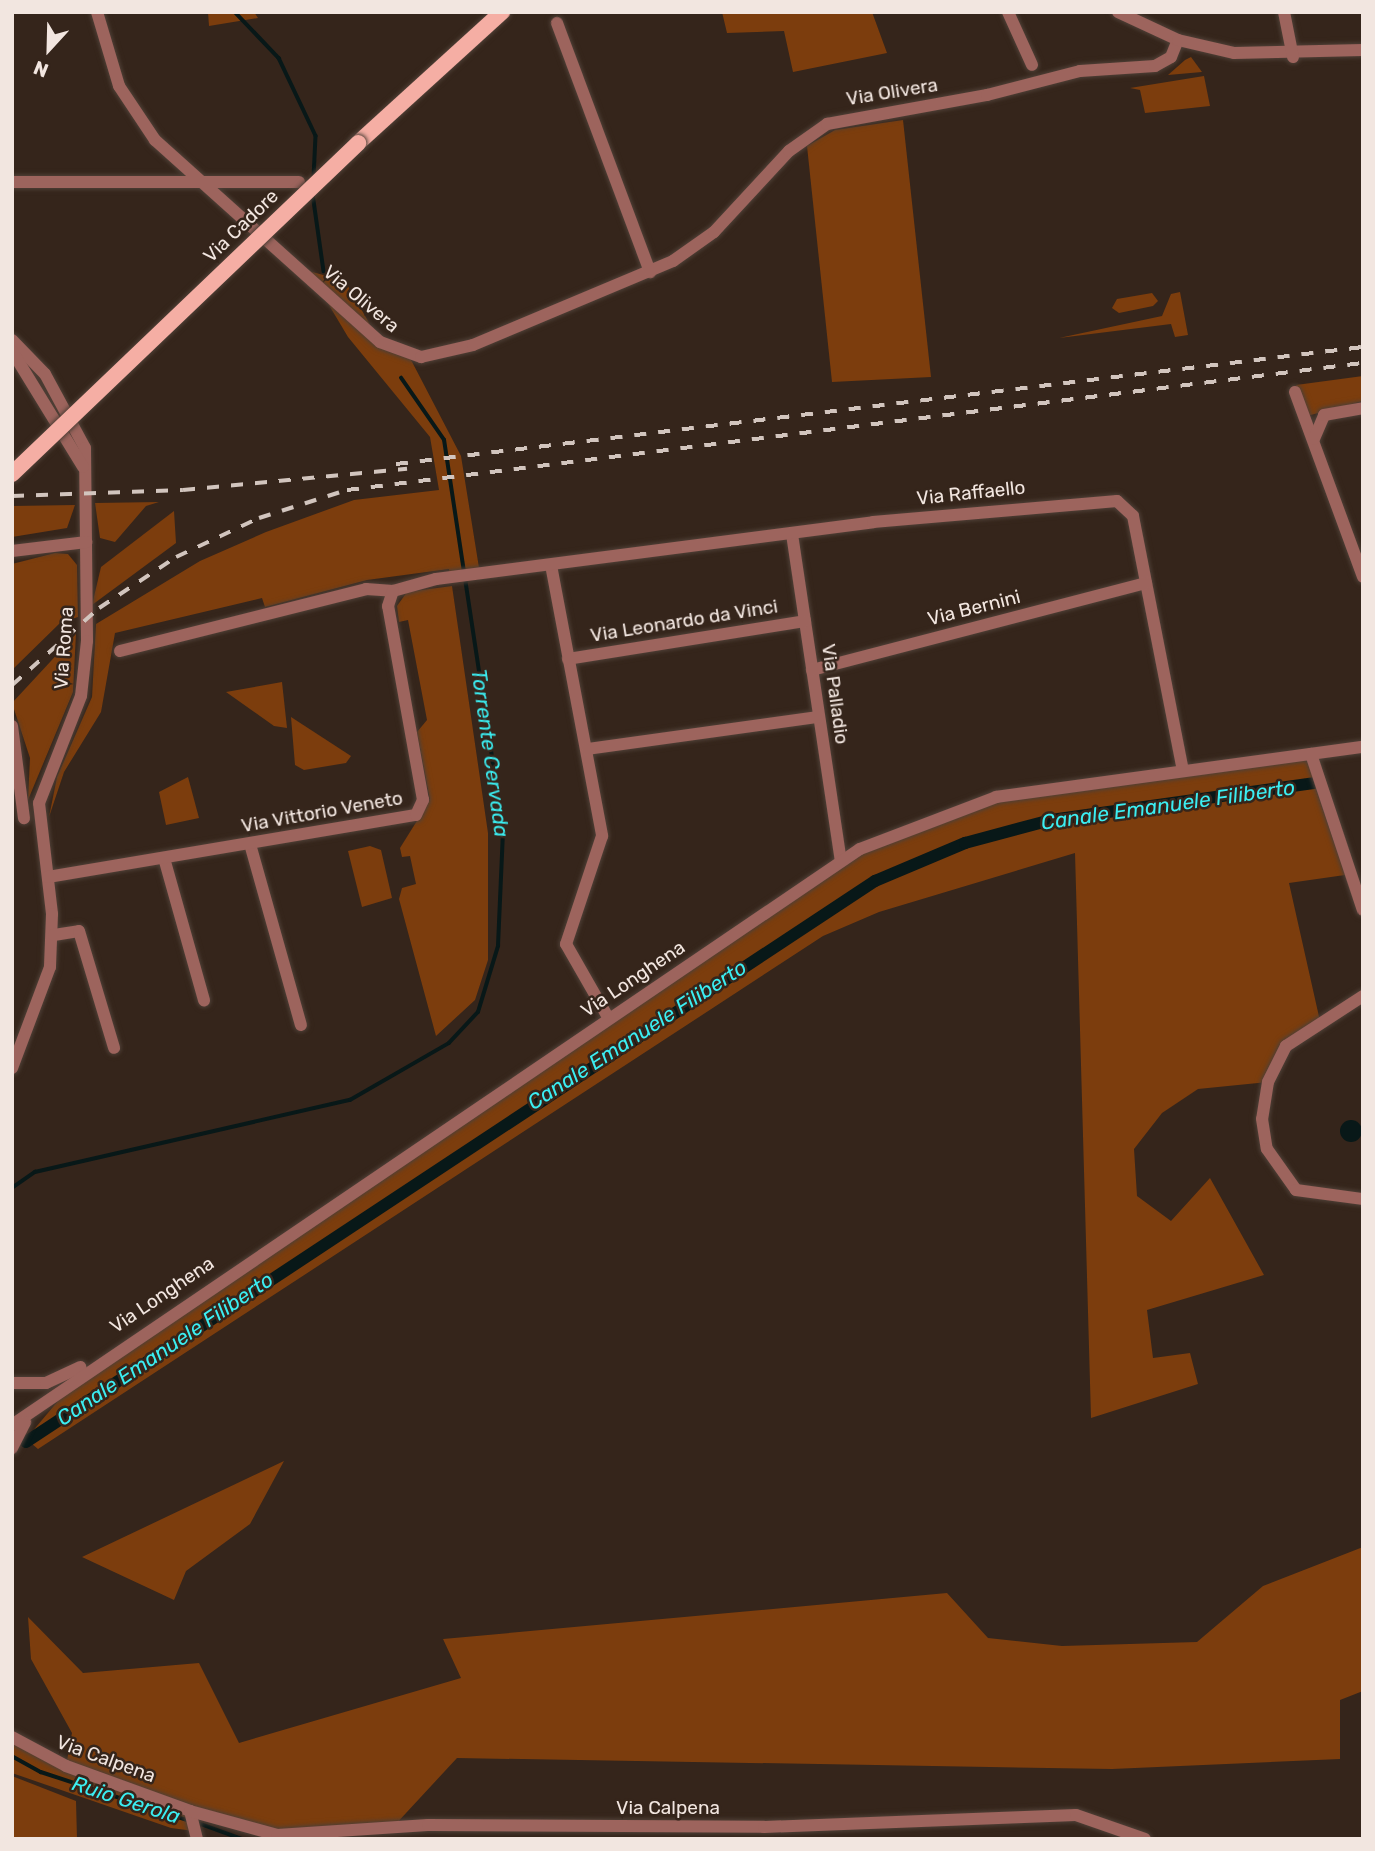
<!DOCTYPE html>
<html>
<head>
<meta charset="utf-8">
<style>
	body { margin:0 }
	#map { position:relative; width:1375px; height:1851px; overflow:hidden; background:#35251b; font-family:Rubik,sans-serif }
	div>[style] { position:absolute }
	.green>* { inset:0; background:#7c3d0d }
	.water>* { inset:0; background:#081818 }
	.round { border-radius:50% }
	.stream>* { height:3.5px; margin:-1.75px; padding:0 1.75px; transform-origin:1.75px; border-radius:1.75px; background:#081818 }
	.canal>* { height:12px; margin:-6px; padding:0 6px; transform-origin:6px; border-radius:6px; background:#081818 }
	.roads { filter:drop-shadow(0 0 2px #4f4037) drop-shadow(0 0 2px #4f4037) }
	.minor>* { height:12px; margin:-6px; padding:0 6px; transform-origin:6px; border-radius:6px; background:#9d645d }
	.major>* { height:16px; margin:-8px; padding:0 8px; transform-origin:8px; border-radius:8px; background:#f5aea4 }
	.rail>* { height:3.5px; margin-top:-1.75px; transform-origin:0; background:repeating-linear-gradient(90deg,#d2c5be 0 12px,transparent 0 24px) }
	.bridges { filter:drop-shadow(0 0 2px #4f4037) drop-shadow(0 0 2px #4f4037) }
	.major-bridge>* { height:16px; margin:-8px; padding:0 8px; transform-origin:8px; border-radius:8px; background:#f5aea4 }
	span { translate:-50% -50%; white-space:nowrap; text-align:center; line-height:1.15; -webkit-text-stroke:5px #35251b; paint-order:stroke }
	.street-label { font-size:19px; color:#f2e6e0 }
	.water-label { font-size:21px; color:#3beef2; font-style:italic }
	.frame { position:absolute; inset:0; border:14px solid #f2e6e0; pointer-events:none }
	.north { position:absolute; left:14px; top:14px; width:70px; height:70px; -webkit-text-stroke:5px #35251b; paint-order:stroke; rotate:202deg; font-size:19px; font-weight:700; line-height:28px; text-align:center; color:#f2e6e0 }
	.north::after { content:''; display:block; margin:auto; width:24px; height:32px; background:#f2e6e0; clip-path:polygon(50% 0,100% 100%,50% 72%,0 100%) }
</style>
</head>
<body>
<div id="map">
	<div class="green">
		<div style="clip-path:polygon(208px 12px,254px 12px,258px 18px,209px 26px)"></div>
		<div style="clip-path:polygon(722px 12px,872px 12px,887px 53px,793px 72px,784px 31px,727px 33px)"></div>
		<div style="clip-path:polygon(1191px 57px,1202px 72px,1168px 75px,1185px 60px)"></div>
		<div style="clip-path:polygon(1204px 76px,1210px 106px,1145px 113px,1140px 90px,1130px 88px)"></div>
		<div style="clip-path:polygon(903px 120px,931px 377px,832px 382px,807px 146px,835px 130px)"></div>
		<div style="clip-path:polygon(294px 267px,345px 281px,380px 342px,409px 356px,461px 456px,480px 574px,450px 577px,449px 569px,367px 580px,265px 607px,262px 598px,115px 633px,101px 712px,64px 772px,49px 817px,57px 777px,92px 697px,96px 624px,200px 561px,266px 532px,354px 500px,439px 490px,430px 437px,348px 337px,320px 290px)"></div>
		<div style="clip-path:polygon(1180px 292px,1188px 335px,1175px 337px,1171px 324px,1059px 338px,1162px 316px,1171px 294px)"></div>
		<div style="clip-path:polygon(1152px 293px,1158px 301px,1153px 306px,1119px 313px,1112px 308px,1117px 299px)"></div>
		<div style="clip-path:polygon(1363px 376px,1363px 401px,1307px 416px,1296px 385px)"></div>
		<div style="clip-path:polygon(159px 502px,146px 506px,115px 542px,100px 538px,95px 503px)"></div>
		<div style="clip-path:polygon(75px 505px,67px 528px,12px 537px,12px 506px)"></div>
		<div style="clip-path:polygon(174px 511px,176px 543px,92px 605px,101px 567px)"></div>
		<div style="clip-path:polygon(55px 553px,68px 554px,77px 565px,78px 617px,60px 623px,12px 670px,12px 564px)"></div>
		<div style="clip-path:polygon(452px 586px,488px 833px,488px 960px,475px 1000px,436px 1036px,399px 899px,402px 888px,416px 884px,410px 856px,402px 857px,400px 848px,430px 800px,417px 732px,427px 720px,408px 620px,399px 622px,397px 606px,407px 592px)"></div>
		<div style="clip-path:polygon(76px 634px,73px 692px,28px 800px,30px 758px,12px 703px)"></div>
		<div style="clip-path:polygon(282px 682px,287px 728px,274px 726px,226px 692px)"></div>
		<div style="clip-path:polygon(291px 717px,351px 756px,346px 763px,304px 770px,295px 765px)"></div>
		<div style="clip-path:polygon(1311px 754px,1320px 778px,1316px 789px,1345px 875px,1289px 883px,1320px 1021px,1294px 1037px,1268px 1082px,1198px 1089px,1162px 1113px,1134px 1149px,1137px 1196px,1171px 1221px,1210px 1178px,1264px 1275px,1147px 1310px,1153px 1358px,1190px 1353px,1198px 1384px,1091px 1418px,1075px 853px,879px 912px,823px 936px,38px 1449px,26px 1439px,63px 1395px,821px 872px,970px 804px)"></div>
		<div style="clip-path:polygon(188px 777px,199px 818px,166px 825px,159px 792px)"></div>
		<div style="clip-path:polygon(370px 846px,381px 850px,392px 898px,362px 907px,348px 851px)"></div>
		<div style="clip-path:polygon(284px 1461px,250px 1524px,186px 1571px,174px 1600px,82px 1557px)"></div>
		<div style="clip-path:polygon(1363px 1547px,1363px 1691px,1340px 1700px,1340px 1759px,1112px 1769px,457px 1758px,394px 1826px,277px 1835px,191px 1811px,194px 1831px,171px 1828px,12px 1773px,12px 1737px,66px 1766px,72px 1733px,31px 1659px,28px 1617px,83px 1673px,199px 1663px,239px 1743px,461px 1678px,443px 1639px,947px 1593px,988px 1638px,1062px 1646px,1197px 1642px,1263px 1586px)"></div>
		<div style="clip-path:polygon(12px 1776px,76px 1801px,77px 1839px,12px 1839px)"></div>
	</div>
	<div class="water">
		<div class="round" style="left:1340px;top:1120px;width:22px;height:22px"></div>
	</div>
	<div class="stream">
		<div style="left:235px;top:12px;width:64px;rotate:46.3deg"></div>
		<div style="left:279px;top:58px;width:86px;rotate:64.6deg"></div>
		<div style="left:316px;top:136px;width:43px;rotate:92.7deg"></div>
		<div style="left:313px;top:194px;width:78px;rotate:81.9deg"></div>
		<div style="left:12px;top:1188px;width:28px;rotate:-35deg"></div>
		<div style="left:35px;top:1172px;width:323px;rotate:-12.9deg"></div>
		<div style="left:350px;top:1100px;width:114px;rotate:-29.9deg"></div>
		<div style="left:449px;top:1043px;width:42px;rotate:-46.9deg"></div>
		<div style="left:478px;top:1012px;width:69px;rotate:-73.1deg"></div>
		<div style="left:498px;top:946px;width:116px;rotate:-87.5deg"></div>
		<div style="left:503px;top:830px;width:394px;rotate:-98.6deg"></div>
		<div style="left:444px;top:440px;width:75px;rotate:-124.7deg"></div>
		<div style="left:12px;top:1756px;width:33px;rotate:29deg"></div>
		<div style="left:41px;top:1772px;width:157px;rotate:18.2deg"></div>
		<div style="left:198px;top:1823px;width:47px;rotate:20deg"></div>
	</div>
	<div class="canal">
		<div style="left:26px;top:1442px;width:1018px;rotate:-33.46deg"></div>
		<div style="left:875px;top:881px;width:98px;rotate:-22.9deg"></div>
		<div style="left:965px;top:843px;width:89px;rotate:-15deg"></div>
		<div style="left:1051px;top:820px;width:265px;rotate:-8deg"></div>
	</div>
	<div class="roads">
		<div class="minor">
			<div style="left:97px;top:12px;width:77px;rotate:73.4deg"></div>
			<div style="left:119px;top:86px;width:65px;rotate:56.3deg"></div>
			<div style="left:155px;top:140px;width:302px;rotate:41.9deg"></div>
			<div style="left:380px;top:342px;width:44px;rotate:20.1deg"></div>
			<div style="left:421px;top:357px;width:53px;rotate:-13deg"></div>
			<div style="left:473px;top:345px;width:217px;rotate:-22.8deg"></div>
			<div style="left:673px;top:261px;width:50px;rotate:-35.3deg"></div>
			<div style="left:714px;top:232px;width:110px;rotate:-47.2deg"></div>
			<div style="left:789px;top:151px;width:47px;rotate:-35.4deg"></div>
			<div style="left:827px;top:124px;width:163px;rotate:-10.3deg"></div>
			<div style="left:987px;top:95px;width:96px;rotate:-14.5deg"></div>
			<div style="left:1080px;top:71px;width:75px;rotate:-3.8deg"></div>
			<div style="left:1155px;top:66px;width:18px;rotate:-29deg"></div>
			<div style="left:1171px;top:57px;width:18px;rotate:-68deg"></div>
			<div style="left:1008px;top:12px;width:58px;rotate:65.6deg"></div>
			<div style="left:1118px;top:12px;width:66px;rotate:25deg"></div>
			<div style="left:1178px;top:40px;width:57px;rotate:13.1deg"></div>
			<div style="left:1234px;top:53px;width:129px;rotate:-1.3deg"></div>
			<div style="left:1284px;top:12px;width:46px;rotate:78.7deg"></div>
			<div style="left:557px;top:23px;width:266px;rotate:69.5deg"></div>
			<div style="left:12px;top:182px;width:287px"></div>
			<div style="left:12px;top:340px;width:47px;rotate:45.9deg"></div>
			<div style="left:45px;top:374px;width:84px;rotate:61.6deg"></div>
			<div style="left:85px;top:448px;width:193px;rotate:89.4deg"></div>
			<div style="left:87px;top:641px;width:55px;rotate:96.2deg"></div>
			<div style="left:81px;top:696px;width:115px;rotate:111.4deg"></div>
			<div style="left:39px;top:803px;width:112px;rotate:83.3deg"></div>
			<div style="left:52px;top:914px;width:53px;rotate:92.2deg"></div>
			<div style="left:50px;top:967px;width:108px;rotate:110.6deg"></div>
			<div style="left:12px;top:351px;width:136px;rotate:58.5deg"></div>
			<div style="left:1295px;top:392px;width:197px;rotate:69.8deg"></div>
			<div style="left:1314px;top:439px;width:26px;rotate:-67deg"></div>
			<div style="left:1324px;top:415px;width:40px;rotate:-10deg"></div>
			<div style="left:792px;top:534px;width:330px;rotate:81.5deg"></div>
			<div style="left:12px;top:551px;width:75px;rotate:-6.9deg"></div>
			<div style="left:551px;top:565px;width:276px;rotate:79.3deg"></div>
			<div style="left:602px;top:836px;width:114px;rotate:108.4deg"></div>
			<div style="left:566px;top:944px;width:86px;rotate:60.2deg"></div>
			<div style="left:393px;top:591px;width:45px;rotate:-15.6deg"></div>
			<div style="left:436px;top:579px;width:441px;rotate:-7.4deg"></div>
			<div style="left:873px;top:522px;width:245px;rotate:-4.9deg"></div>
			<div style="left:1117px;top:501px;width:22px;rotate:43deg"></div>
			<div style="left:1133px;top:516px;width:259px;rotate:78.9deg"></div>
			<div style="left:120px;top:651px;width:254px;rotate:-14.1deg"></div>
			<div style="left:366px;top:589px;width:27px;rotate:4deg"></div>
			<div style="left:568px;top:659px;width:240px;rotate:-9.1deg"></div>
			<div style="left:812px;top:670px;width:345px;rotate:-14.6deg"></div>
			<div style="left:12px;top:726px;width:93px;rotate:82.6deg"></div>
			<div style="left:587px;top:749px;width:233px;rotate:-7.9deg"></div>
			<div style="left:1311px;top:754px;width:164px;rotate:71.6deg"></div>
			<div style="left:250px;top:844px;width:188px;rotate:74.3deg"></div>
			<div style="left:164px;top:858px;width:148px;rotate:74.3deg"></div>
			<div style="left:48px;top:877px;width:373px;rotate:-9.6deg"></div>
			<div style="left:416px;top:815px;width:17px;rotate:-65deg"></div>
			<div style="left:423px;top:800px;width:197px;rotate:-100.2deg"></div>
			<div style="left:388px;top:606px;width:16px;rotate:-72deg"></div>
			<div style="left:54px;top:935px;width:25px;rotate:-9deg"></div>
			<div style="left:79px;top:931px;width:122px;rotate:73.3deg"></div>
			<div style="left:1363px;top:996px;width:92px;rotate:147deg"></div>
			<div style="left:1286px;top:1046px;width:40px;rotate:116.6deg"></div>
			<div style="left:1268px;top:1082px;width:37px;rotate:99deg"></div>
			<div style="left:1262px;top:1119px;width:30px;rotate:81deg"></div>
			<div style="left:1267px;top:1149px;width:50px;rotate:54.7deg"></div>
			<div style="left:1296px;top:1190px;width:68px;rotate:7.7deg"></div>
			<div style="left:12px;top:1383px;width:34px"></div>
			<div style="left:46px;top:1383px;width:38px;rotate:-25deg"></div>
			<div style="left:12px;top:1425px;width:1025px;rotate:-34.19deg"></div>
			<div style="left:860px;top:849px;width:146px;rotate:-20.9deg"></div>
			<div style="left:996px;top:797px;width:370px;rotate:-7.8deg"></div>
			<div style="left:12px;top:1448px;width:29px;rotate:-63deg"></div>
			<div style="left:12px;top:1737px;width:61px;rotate:28.2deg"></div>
			<div style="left:66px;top:1766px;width:132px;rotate:19.9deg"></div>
			<div style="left:190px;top:1811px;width:29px;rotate:76deg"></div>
			<div style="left:190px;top:1811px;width:90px;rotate:15.4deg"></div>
			<div style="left:277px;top:1835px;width:151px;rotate:-3.8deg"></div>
			<div style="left:428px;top:1825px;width:336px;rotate:0.3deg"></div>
			<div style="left:764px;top:1827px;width:312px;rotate:-2.2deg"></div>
			<div style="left:1076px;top:1815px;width:73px;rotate:19.2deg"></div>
		</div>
		<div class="major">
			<div style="left:358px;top:143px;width:195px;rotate:-42.3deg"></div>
		</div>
	</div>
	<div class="rail">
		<div style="left:396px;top:464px;width:974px;rotate:-6.9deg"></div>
		<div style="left:12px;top:496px;width:171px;rotate:-2deg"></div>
		<div style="left:183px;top:490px;width:225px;rotate:-5.4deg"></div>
		<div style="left:12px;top:685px;width:116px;rotate:-41.5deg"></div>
		<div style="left:99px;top:608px;width:92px;rotate:-33.5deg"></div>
		<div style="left:176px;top:557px;width:92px;rotate:-25.2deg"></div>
		<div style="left:259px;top:518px;width:92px;rotate:-17.7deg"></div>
		<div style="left:347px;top:490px;width:1024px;rotate:-7.13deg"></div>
	</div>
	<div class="bridges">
		<div class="major-bridge">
			<div style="left:12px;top:474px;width:479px;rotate:-43.7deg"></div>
		</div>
	</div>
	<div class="street-label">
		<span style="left:892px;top:92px;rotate:-9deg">Via Olivera</span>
		<span style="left:241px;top:226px;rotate:-44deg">Via Cadore</span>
		<span style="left:361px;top:299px;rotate:40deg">Via Olivera</span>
		<span style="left:971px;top:493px;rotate:-6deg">Via Raffaello</span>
		<span style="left:974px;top:608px;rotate:-14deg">Via Bernini</span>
		<span style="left:684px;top:621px;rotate:-9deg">Via Leonardo da Vinci</span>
		<span style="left:64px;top:648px;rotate:-86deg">Via Roma</span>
		<span style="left:835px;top:694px;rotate:82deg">Via Palladio</span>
		<span style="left:322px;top:812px;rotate:-10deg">Via Vittorio Veneto</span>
		<span style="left:633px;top:979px;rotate:-34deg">Via Longhena</span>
		<span style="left:162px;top:1295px;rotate:-34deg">Via Longhena</span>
		<span style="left:106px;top:1759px;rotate:20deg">Via Calpena</span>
		<span style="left:668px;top:1808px">Via Calpena</span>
	</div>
	<div class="water-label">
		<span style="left:490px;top:753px;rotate:82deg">Torrente Cervada</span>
		<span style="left:1168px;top:805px;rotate:-8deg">Canale Emanuele Filiberto</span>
		<span style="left:637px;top:1035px;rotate:-33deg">Canale Emanuele Filiberto</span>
		<span style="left:165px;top:1349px;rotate:-34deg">Canale Emanuele Filiberto</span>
		<span style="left:126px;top:1800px;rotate:18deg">Ruio Gerola</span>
	</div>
	<div class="frame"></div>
	<div class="north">N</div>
</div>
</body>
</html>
